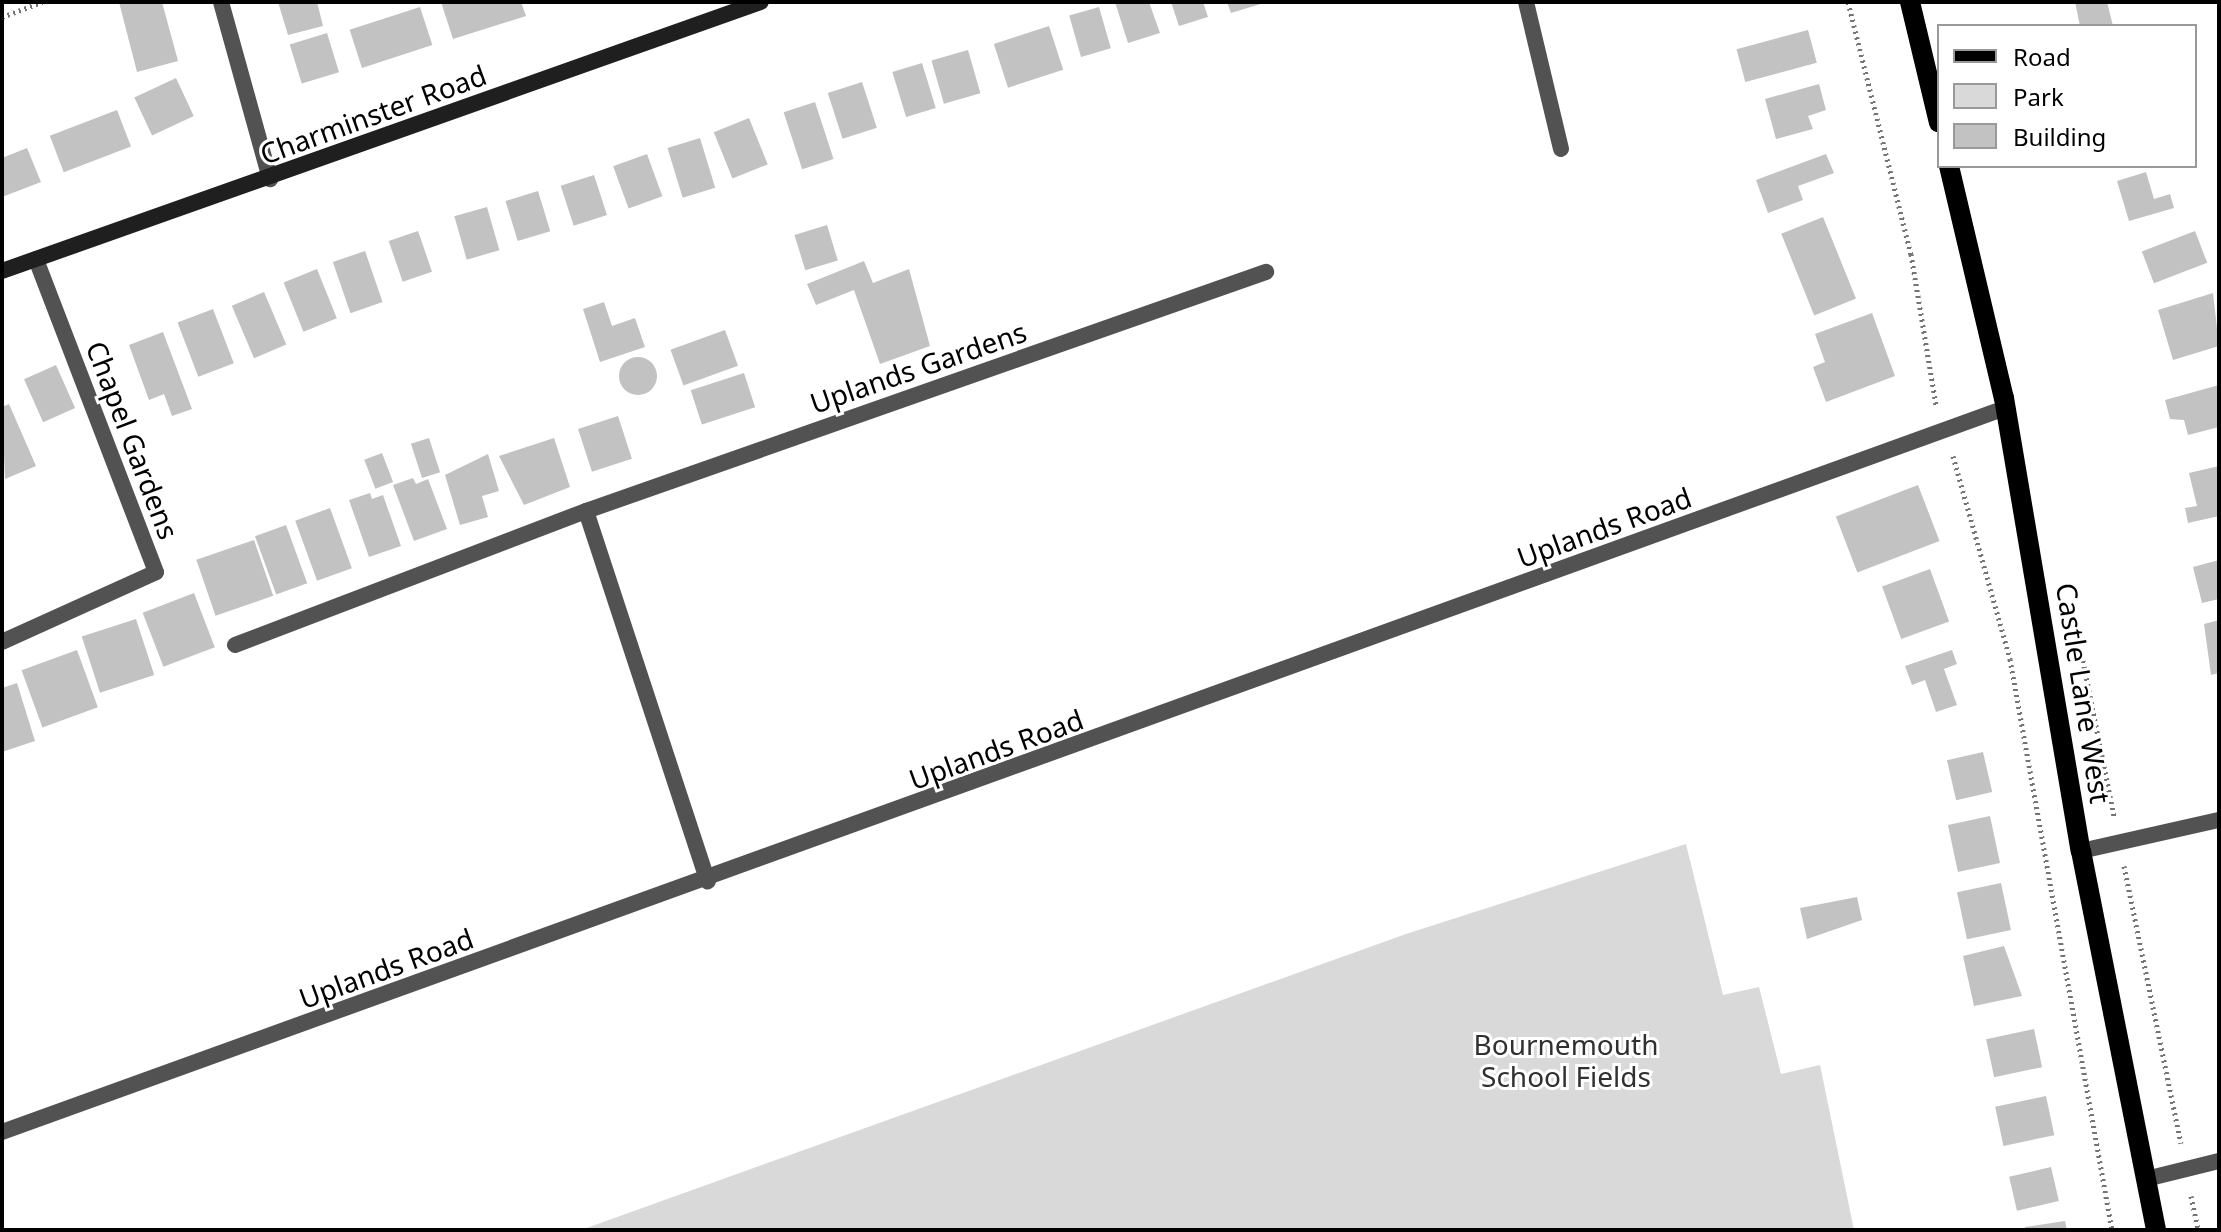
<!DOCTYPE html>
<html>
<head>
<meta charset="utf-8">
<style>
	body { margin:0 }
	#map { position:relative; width:2221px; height:1232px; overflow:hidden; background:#fff; font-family:"Noto Sans",sans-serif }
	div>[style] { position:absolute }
	.green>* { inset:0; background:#d9d9d9 }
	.building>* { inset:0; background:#c2c2c2; transform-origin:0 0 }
	.round { border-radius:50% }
	.path>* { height:5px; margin-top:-2.5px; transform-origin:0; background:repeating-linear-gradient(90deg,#747474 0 2px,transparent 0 6px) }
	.service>* { height:16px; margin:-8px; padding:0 8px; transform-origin:8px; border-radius:8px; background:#525252 }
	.minor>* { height:16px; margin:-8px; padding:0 8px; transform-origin:8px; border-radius:8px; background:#525252 }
	.secondary>* { height:16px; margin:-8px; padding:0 8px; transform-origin:8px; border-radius:8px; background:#1f1f1f }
	.primary>* { height:20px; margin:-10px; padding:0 10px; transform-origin:10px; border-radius:10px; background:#000 }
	span { translate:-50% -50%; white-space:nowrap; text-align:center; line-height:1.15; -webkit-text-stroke:6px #fff; paint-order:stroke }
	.street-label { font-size:28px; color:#000 }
	.park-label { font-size:28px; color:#303030 }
	.frame { position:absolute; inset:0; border:4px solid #000; pointer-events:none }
	.legend { position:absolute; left:1937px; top:24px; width:260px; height:144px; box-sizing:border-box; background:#fff; border:2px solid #999; margin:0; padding:10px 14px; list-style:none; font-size:24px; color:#000 }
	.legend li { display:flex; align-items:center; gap:16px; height:40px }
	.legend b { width:40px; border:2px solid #999 }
</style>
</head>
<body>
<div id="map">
	<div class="green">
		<div style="clip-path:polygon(1686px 844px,1723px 995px,1759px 987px,1781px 1074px,1820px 1065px,1854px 1230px,581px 1230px,1406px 934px)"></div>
	</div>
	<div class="building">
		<div style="clip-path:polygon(119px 2px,162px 2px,178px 61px,137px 72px)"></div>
		<div style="clip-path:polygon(278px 2px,317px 2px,323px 26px,288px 35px)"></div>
		<div style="clip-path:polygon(441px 2px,521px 2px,526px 16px,453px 39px)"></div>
		<div style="clip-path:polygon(1115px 2px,1149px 2px,1160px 33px,1128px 43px)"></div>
		<div style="clip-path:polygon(1171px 2px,1203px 2px,1208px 17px,1179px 26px)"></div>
		<div style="clip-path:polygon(1227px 2px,1264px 2px,1264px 3px,1231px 13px)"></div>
		<div style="clip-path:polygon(2075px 2px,2107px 2px,2113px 26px,2080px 26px)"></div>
		<div style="left:420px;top:7px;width:40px;height:74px;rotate:72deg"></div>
		<div style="left:1099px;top:7px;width:43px;height:31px;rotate:74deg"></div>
		<div style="left:1049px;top:26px;width:46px;height:58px;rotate:72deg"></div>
		<div style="left:1808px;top:30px;width:34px;height:74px;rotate:75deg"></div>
		<div style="left:327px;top:33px;width:41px;height:39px;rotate:73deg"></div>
		<div style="left:968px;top:50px;width:45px;height:38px;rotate:74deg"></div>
		<div style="left:922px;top:63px;width:47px;height:31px;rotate:73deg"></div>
		<div style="left:176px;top:78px;width:42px;height:46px;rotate:65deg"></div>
		<div style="left:862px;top:82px;width:48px;height:36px;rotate:72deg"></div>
		<div style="clip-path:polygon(1819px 84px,1826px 110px,1808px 116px,1813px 129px,1776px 139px,1765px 99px)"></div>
		<div style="left:815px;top:102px;width:60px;height:33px;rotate:72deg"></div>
		<div style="left:117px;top:110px;width:39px;height:72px;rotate:69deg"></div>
		<div style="left:749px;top:118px;width:50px;height:38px;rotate:68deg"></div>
		<div style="left:700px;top:138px;width:52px;height:34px;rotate:73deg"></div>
		<div style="clip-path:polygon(27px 148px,41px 182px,2px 197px,2px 158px)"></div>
		<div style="left:647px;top:154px;width:45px;height:36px;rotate:70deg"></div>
		<div style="clip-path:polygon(1826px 154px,1834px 173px,1798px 186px,1803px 200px,1768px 213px,1756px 180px)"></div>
		<div style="clip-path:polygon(2146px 172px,2154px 199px,2170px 194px,2174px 208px,2129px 221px,2117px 181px)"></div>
		<div style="left:594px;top:175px;width:42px;height:35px;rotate:72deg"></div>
		<div style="left:538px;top:191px;width:42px;height:34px;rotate:73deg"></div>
		<div style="left:487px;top:207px;width:45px;height:34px;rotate:74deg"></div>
		<div style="left:1823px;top:217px;width:88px;height:45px;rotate:68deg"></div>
		<div style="left:827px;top:225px;width:37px;height:34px;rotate:73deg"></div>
		<div style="left:418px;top:231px;width:43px;height:31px;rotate:71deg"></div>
		<div style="left:2195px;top:231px;width:34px;height:57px;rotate:69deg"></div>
		<div style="left:365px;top:251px;width:54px;height:34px;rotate:71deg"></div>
		<div style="clip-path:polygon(864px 261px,873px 283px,909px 269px,930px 346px,880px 364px,854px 290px,816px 305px,807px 284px)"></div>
		<div style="left:317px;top:269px;width:53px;height:36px;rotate:68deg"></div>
		<div style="left:264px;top:292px;width:57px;height:35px;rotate:67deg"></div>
		<div style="clip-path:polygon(2213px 293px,2219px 346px,2173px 360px,2158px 310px)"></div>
		<div style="clip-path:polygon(604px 302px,612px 326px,635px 318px,645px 347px,600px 362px,583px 309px)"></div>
		<div style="left:213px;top:309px;width:58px;height:38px;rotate:69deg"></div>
		<div style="clip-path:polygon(1872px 313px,1895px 376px,1826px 402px,1813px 367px,1825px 362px,1815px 334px)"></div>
		<div style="left:725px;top:330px;width:38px;height:58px;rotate:70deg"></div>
		<div style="clip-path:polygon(163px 332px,192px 409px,172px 416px,164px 394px,149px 400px,129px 345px)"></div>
		<div class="round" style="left:619px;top:357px;width:38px;height:38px"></div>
		<div style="left:56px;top:365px;width:47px;height:35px;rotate:66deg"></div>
		<div style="left:744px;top:373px;width:36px;height:56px;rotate:72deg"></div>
		<div style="clip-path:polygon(2219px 385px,2219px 427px,2188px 435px,2184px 420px,2170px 419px,2165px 400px)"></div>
		<div style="clip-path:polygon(9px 404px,36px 466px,5px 479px,2px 407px)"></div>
		<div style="left:618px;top:416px;width:45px;height:42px;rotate:72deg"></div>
		<div style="left:429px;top:438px;width:36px;height:19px;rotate:72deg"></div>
		<div style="clip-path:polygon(554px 438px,570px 487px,524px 505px,499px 456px)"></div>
		<div style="left:382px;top:453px;width:31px;height:19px;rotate:69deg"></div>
		<div style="clip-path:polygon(488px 454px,499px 491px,482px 496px,488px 517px,460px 525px,445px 475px)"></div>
		<div style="clip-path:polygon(2219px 466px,2219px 516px,2188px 523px,2185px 508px,2197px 506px,2189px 473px)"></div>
		<div style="clip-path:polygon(413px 478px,416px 484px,428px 479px,447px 529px,414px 541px,393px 485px)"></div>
		<div style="left:1918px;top:485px;width:60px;height:88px;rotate:69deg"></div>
		<div style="clip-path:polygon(370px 493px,372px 499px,383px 495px,401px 546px,369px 557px,349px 500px)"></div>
		<div style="left:330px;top:508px;width:64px;height:37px;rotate:70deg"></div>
		<div style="left:286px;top:525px;width:62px;height:33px;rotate:70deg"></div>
		<div style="left:254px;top:540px;width:59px;height:61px;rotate:71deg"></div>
		<div style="clip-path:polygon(2219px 560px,2219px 599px,2202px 603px,2193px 567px)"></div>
		<div style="left:1930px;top:569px;width:56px;height:51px;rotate:70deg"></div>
		<div style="left:194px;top:593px;width:58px;height:55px;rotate:69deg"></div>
		<div style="left:136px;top:619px;width:59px;height:57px;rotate:72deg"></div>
		<div style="clip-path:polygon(2219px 620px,2219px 673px,2211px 675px,2204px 624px)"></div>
		<div style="left:77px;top:650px;width:61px;height:59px;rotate:70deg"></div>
		<div style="clip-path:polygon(1952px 650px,1957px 664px,1944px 669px,1957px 705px,1936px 712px,1925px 680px,1912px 685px,1905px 666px)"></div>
		<div style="clip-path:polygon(17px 683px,35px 741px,2px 752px,2px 688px)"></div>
		<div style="left:1983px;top:752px;width:41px;height:37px;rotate:77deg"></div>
		<div style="left:1990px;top:816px;width:48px;height:43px;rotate:78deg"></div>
		<div style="left:2001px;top:883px;width:48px;height:45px;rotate:78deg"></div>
		<div style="clip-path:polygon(1857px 897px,1862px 920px,1807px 939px,1800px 908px)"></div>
		<div style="clip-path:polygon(2004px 946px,2022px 996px,1974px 1006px,1963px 956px)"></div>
		<div style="left:2034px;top:1029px;width:39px;height:49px;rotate:78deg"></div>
		<div style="left:2046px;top:1096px;width:40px;height:52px;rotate:78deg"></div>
		<div style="left:2051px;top:1167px;width:35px;height:43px;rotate:77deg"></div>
		<div style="clip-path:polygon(2065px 1221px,2067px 1230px,2026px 1230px,2025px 1227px)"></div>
	</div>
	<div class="path">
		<div style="left:1848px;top:2px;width:260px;rotate:76deg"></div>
		<div style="left:1911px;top:254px;width:153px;rotate:80.6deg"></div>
		<div style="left:2px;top:17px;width:43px;rotate:-20.6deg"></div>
		<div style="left:1953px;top:456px;width:211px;rotate:74.3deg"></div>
		<div style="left:2010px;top:659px;width:580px;rotate:79.87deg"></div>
		<div style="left:2077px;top:631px;width:190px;rotate:78.7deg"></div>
		<div style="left:2124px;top:866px;width:283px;rotate:78.4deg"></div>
		<div style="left:2191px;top:1196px;width:35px;rotate:78deg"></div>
	</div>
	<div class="service">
		<div style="left:1526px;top:2px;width:151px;rotate:76.6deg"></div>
		<div style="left:2146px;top:1179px;width:75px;rotate:-13.9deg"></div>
	</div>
	<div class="minor">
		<div style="left:221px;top:2px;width:184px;rotate:74.5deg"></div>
		<div style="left:586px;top:511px;width:390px;rotate:71.8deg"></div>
		<div style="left:2px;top:642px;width:169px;rotate:-24.4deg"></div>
		<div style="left:156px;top:572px;width:335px;rotate:-111deg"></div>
		<div style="left:235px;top:645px;width:376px;rotate:-20.9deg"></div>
		<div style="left:586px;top:511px;width:721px;rotate:-19.37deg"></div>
		<div style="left:2081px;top:851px;width:141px;rotate:-12.7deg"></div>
		<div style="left:2px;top:1132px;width:2130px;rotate:-19.87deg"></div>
	</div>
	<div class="secondary">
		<div style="left:2px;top:271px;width:805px;rotate:-19.52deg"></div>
	</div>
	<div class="primary">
		<div style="left:1910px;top:2px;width:124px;rotate:76.5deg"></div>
		<div style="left:1949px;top:166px;width:238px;rotate:76.7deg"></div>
		<div style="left:2004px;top:398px;width:459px;rotate:80.4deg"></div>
		<div style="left:2081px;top:851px;width:386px;rotate:78.8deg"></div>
	</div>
	<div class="street-label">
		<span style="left:373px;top:114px;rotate:-20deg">Charminster Road</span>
		<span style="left:918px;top:367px;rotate:-19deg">Uplands Gardens</span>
		<span style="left:133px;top:440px;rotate:69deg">Chapel Gardens</span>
		<span style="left:1604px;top:527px;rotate:-20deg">Uplands Road</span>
		<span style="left:2084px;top:693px;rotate:81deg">Castle Lane West</span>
		<span style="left:996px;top:749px;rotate:-20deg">Uplands Road</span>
		<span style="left:386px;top:968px;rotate:-20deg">Uplands Road</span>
	</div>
	<div class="park-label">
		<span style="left:1566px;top:1060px">Bournemouth<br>School Fields</span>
	</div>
	<div class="frame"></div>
	<ul class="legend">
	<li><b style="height:10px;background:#000"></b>Road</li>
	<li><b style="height:22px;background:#d9d9d9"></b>Park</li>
	<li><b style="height:22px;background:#c2c2c2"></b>Building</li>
	</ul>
</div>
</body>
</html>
